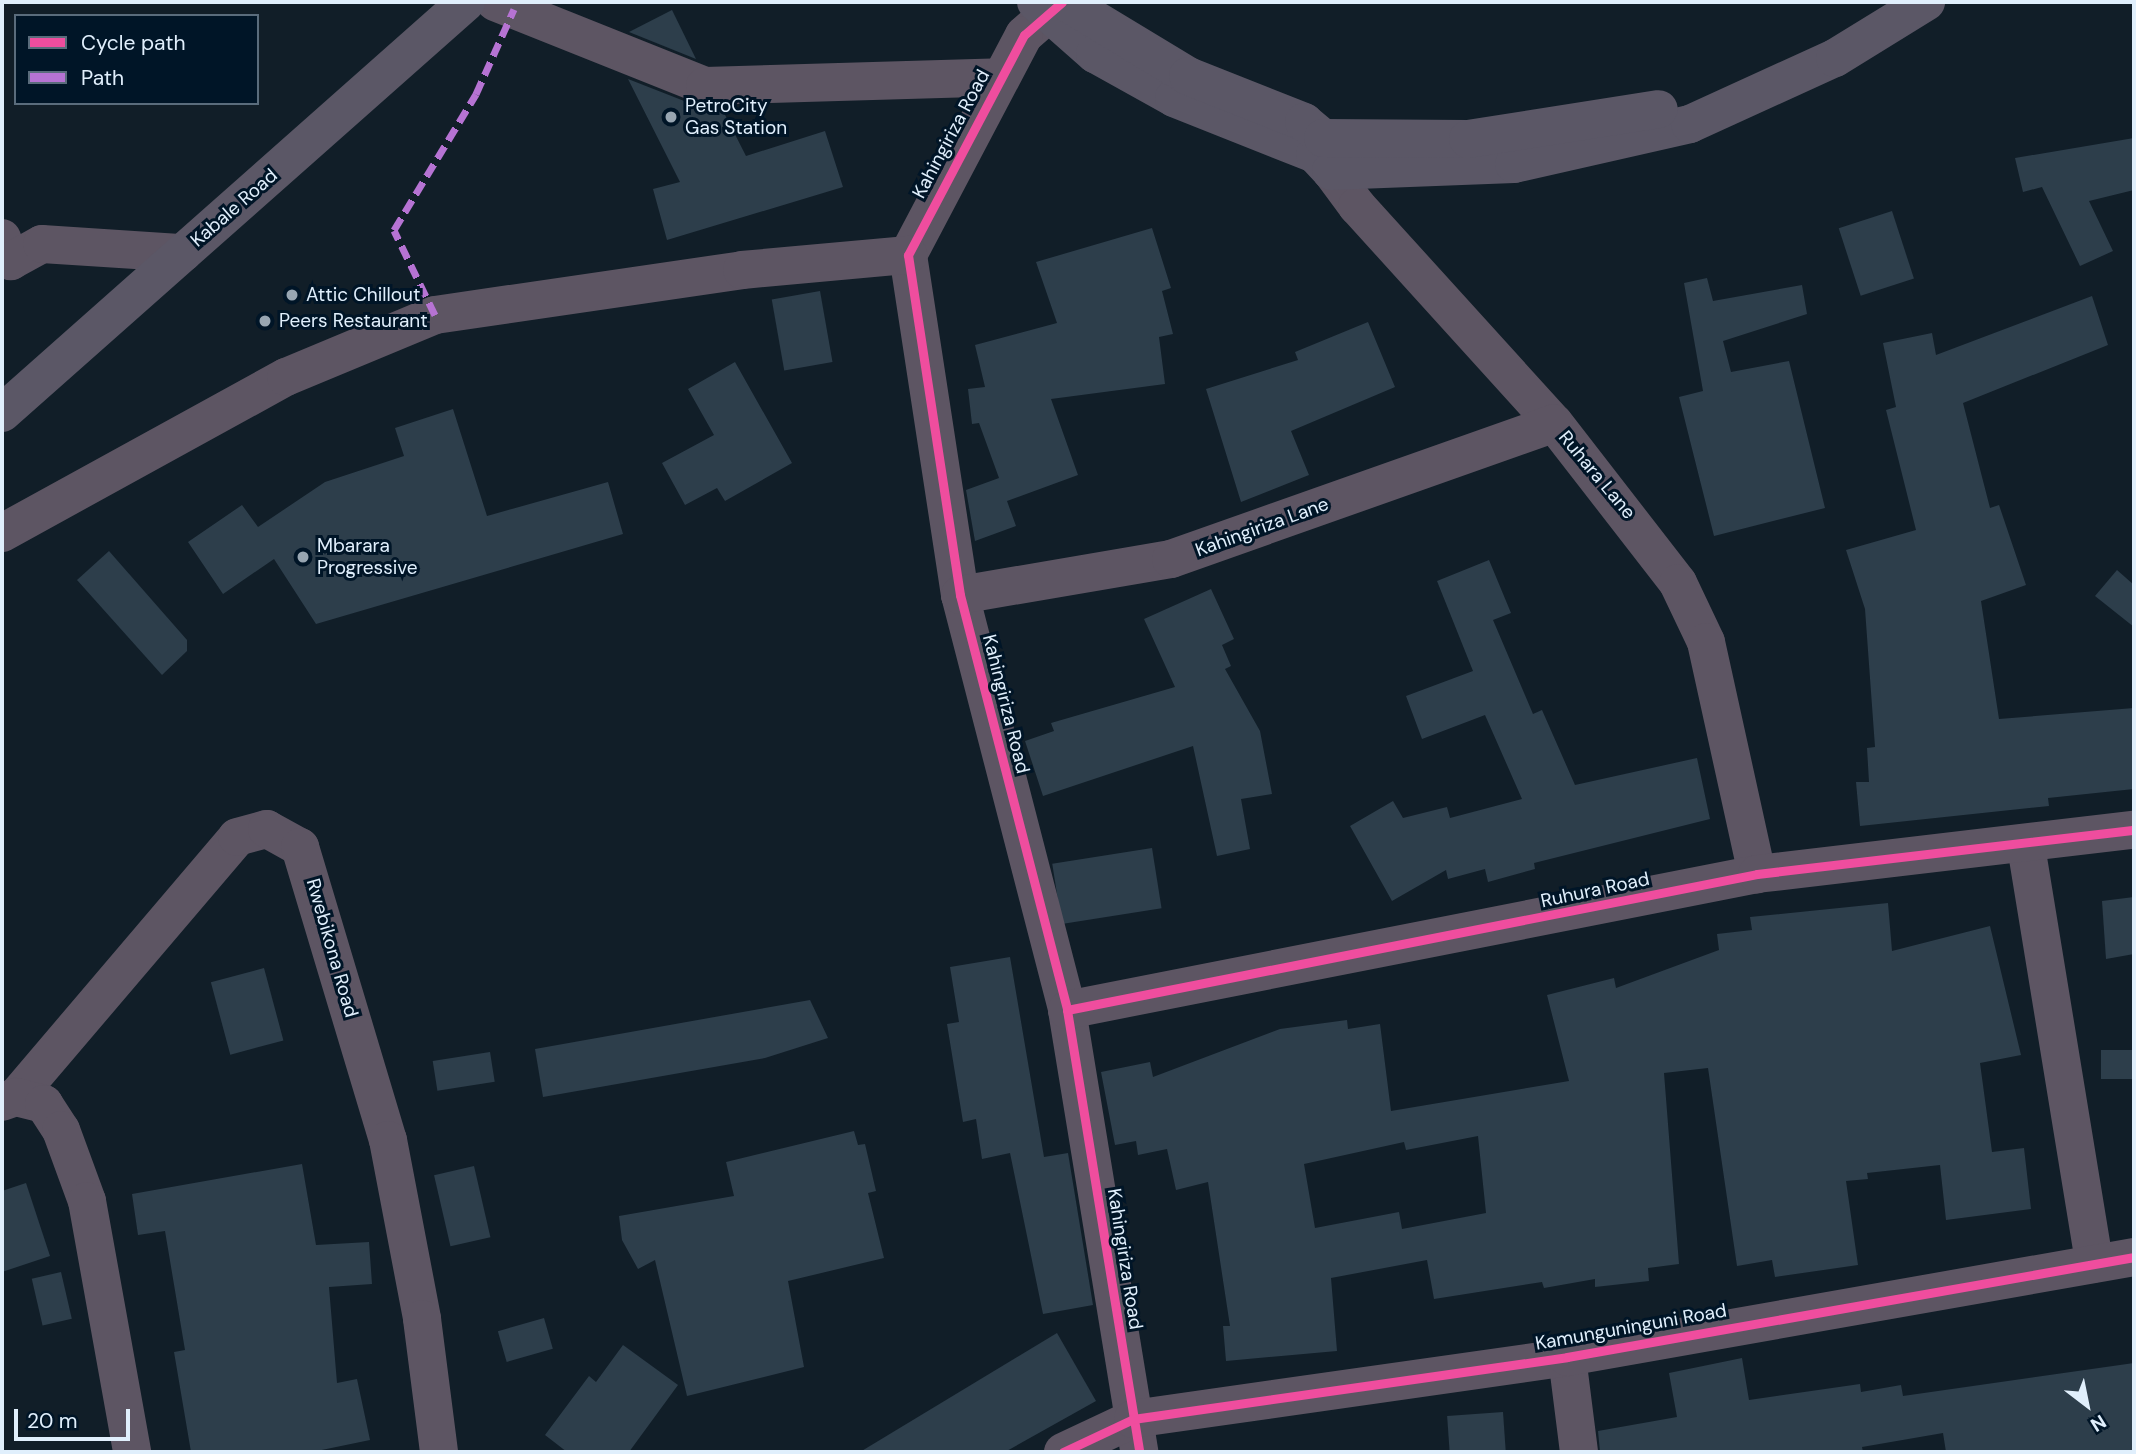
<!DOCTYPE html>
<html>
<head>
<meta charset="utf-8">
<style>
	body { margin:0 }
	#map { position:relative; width:2136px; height:1454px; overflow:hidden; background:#111e28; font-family:"DM Sans",sans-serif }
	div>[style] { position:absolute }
	.building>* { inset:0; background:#2d3e4b; transform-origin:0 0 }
	.minor>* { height:38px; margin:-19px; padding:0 19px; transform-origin:19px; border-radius:19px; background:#5d5563 }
	.major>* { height:38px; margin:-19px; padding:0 19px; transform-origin:19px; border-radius:19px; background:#5b5766 }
	.quiet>* { height:7px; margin-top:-3.5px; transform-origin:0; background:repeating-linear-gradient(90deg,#b673d3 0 14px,transparent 0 21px) }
	.cycleway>* { height:9px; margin:-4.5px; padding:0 4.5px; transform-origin:4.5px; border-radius:4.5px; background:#ef4d9e }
	.dots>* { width:19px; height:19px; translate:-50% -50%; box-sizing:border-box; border:4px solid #001527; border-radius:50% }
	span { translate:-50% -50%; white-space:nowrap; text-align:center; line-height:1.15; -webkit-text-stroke:6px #001527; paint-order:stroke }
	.poi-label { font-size:19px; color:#e0effc }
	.left { translate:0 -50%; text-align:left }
	.street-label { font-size:19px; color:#e0effc }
	.frame { position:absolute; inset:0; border:4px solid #e0effc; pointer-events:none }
	.legend { position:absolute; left:14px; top:14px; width:245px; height:91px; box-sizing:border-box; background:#001527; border:2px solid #5a6c7c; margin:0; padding:9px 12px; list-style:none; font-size:21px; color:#e0effc }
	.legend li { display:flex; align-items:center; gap:14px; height:35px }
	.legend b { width:35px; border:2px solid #5a6c7c }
	.north { position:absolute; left:2052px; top:1370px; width:70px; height:70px; -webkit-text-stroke:5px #001527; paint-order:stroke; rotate:148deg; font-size:19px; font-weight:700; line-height:28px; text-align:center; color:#e0effc }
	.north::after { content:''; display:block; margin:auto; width:24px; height:32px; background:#e0effc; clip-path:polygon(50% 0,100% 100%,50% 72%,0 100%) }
	.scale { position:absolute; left:14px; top:1409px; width:116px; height:32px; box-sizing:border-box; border:4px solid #e0effc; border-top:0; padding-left:9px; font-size:21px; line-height:24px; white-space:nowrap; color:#e0effc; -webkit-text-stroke:5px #001527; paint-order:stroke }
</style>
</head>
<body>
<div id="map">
	<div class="building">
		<div style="clip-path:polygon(672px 10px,696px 59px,629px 32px)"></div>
		<div style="clip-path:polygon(628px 79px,697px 106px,721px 107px,746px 156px,825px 131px,843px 187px,667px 240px,653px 189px,680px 182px)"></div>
		<div style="clip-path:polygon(2134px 138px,2134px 190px,2089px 201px,2113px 251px,2080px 266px,2042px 187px,2023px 192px,2015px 158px)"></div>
		<div style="left:1892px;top:211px;width:71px;height:56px;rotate:72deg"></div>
		<div style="clip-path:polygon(1152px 228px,1171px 288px,1162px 291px,1173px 334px,1159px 337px,1165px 384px,1051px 399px,1078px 475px,1007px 501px,1016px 526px,975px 541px,966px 490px,999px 478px,979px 423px,972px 424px,968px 389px,985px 387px,975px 345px,1057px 323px,1036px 262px)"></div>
		<div style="clip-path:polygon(1707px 278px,1713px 301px,1802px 285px,1807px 314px,1723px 341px,1731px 372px,1789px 361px,1825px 508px,1714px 536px,1679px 397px,1703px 391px,1684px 283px)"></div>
		<div style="left:820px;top:291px;width:72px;height:49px;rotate:80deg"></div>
		<div style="clip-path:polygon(2092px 296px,2108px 345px,1963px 403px,1990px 508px,1999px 505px,2026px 585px,1981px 601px,1999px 719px,2134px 708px,2134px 789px,2048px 798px,2049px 806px,1860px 826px,1856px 782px,1869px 782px,1867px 748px,1875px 747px,1865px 609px,1846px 550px,1916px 530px,1886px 410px,1896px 407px,1883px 343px,1932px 333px,1936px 355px)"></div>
		<div style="clip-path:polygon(1368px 322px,1395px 387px,1291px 431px,1309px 475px,1241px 502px,1206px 389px,1298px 360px,1295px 352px)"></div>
		<div style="clip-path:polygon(735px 362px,792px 463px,725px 501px,717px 488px,685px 505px,662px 463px,714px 435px,688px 389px)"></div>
		<div style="clip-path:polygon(453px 409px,487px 516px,608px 482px,623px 534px,316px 624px,274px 559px,223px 594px,188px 542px,242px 505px,258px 527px,325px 482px,404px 456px,395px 428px)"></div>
		<div style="clip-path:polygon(109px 551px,187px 640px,187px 651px,162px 675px,77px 580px)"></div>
		<div style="clip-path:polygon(1489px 560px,1511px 613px,1493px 620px,1533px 714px,1542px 710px,1575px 785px,1697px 758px,1710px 819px,1534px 863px,1535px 869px,1488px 882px,1485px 869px,1448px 879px,1446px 870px,1392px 901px,1350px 826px,1393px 801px,1403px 818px,1447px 807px,1450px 818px,1522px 799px,1485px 715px,1422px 739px,1406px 696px,1473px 671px,1437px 581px)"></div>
		<div style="clip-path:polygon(2117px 570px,2134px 585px,2134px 627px,2095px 596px)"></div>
		<div style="clip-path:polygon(1211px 589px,1234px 639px,1222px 645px,1231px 666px,1225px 669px,1260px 731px,1272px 794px,1241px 799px,1250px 849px,1217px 856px,1193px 746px,1043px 796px,1025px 741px,1054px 731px,1051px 723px,1175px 687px,1144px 619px)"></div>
		<div style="left:1152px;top:848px;width:61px;height:101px;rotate:81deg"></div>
		<div style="clip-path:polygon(2134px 897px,2134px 954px,2106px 959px,2102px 901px)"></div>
		<div style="clip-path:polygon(evenodd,1888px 903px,1892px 951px,1990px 926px,2021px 1055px,1980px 1063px,1992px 1152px,2024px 1148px,2031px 1209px,1946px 1220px,1940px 1165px,1867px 1173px,1868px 1179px,1846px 1181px,1858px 1265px,1775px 1277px,1772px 1260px,1737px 1266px,1708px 1068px,1664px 1073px,1679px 1264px,1648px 1268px,1649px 1281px,1595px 1287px,1595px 1279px,1544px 1288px,1542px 1282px,1434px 1299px,1427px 1260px,1331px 1278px,1337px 1351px,1226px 1361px,1223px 1326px,1230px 1326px,1208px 1182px,1176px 1190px,1167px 1149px,1138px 1155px,1136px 1141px,1115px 1145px,1101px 1072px,1150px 1062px,1153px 1077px,1280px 1029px,1347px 1020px,1348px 1029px,1380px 1024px,1391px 1111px,1569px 1081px,1547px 995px,1614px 978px,1616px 988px,1719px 950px,1717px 934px,1752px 930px,1750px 917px,1888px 903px,1478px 1136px,1486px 1213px,1402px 1229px,1399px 1212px,1315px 1228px,1304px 1164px,1404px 1142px,1406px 1150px,1478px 1136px)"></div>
		<div style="clip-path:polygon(1010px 957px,1044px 1157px,1068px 1153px,1093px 1305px,1043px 1314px,1010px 1153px,982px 1159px,976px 1119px,963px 1122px,947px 1024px,959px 1022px,950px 967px)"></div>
		<div style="left:264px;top:968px;width:75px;height:55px;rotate:75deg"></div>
		<div style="clip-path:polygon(810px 1000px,828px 1038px,765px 1058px,543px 1097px,535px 1049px)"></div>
		<div style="left:2134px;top:1050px;width:29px;height:33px;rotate:90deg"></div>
		<div style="left:490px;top:1052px;width:30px;height:58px;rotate:81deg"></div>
		<div style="clip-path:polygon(854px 1131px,858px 1145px,865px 1144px,876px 1191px,868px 1193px,884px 1258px,788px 1281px,804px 1367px,687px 1396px,655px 1260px,638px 1269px,622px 1240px,619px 1216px,734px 1196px,726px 1162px)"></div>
		<div style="clip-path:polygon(302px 1164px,316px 1245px,369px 1242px,372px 1284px,329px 1287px,337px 1383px,357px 1379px,370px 1440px,312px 1452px,191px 1452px,174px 1352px,185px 1350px,165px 1231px,138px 1235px,132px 1194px)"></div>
		<div style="left:474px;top:1166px;width:73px;height:41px;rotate:77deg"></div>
		<div style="clip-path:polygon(26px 1183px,50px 1256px,2px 1272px,2px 1191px)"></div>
		<div style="left:61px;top:1272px;width:48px;height:30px;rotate:77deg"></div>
		<div style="left:544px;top:1318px;width:32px;height:48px;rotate:74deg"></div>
		<div style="clip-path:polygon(1057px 1333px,1096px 1401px,1005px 1452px,860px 1452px)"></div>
		<div style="clip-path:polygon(623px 1345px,678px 1385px,629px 1452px,567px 1452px,545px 1435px,589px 1376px,596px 1382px)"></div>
		<div style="clip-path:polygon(1742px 1358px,1749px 1400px,1860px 1384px,1861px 1392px,1901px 1385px,1903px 1396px,2134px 1363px,2134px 1452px,1946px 1452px,1943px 1433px,1862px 1447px,1863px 1452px,1600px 1452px,1598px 1431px,1677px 1417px,1669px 1373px)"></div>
		<div style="left:1503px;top:1412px;width:40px;height:56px;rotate:86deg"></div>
	</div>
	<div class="minor">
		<div style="left:495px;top:2px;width:226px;rotate:21.8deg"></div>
		<div style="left:705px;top:86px;width:296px;rotate:-1.7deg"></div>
		<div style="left:1062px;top:2px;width:50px;rotate:139deg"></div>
		<div style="left:1024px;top:35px;width:249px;rotate:117.8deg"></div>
		<div style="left:908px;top:255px;width:344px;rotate:81.3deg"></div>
		<div style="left:960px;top:595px;width:429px;rotate:75.5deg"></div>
		<div style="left:1067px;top:1010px;width:448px;rotate:80.7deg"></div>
		<div style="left:1324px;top:143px;width:29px;rotate:76deg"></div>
		<div style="left:1331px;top:171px;width:44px;rotate:53.4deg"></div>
		<div style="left:1357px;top:206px;width:293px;rotate:47.8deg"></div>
		<div style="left:1554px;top:423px;width:202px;rotate:52.2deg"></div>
		<div style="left:1678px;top:583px;width:65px;rotate:64.6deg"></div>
		<div style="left:1706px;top:642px;width:238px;rotate:77.6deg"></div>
		<div style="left:2px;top:238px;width:25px;rotate:69deg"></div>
		<div style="left:11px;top:261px;width:35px;rotate:-29deg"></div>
		<div style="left:42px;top:244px;width:141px;rotate:3.7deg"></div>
		<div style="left:2px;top:533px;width:324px;rotate:-28.8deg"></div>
		<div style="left:286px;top:377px;width:161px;rotate:-22.6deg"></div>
		<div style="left:435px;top:315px;width:310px;rotate:-8.3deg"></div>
		<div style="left:742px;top:270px;width:167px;rotate:-5.2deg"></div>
		<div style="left:960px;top:595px;width:214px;rotate:-9.7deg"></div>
		<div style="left:1171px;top:559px;width:406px;rotate:-19.5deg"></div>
		<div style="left:2026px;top:846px;width:423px;rotate:80.7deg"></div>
		<div style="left:1067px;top:1010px;width:703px;rotate:-11.15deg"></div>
		<div style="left:1757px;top:874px;width:380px;rotate:-6.7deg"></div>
		<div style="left:16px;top:1097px;width:341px;rotate:-49.6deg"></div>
		<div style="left:237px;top:837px;width:31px;rotate:-15deg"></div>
		<div style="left:267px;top:829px;width:38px;rotate:29deg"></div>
		<div style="left:300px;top:847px;width:306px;rotate:73.3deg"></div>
		<div style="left:388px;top:1140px;width:182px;rotate:79.2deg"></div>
		<div style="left:422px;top:1319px;width:134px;rotate:82.7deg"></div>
		<div style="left:2px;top:1102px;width:15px;rotate:-20deg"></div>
		<div style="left:16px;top:1097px;width:29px;rotate:14deg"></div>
		<div style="left:44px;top:1104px;width:31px;rotate:57deg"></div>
		<div style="left:61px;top:1130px;width:76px;rotate:69.9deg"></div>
		<div style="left:87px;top:1201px;width:255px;rotate:79.8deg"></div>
		<div style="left:1567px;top:1357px;width:96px;rotate:82.8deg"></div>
		<div style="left:1063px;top:1452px;width:77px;rotate:-25.2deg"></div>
		<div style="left:1133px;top:1419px;width:438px;rotate:-8.1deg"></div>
		<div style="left:1567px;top:1357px;width:576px;rotate:-10deg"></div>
	</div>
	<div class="major">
		<div style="left:1036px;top:2px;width:79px;rotate:41.4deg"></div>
		<div style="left:1095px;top:54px;width:90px;rotate:29.1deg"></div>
		<div style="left:1174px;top:98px;width:152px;rotate:21.7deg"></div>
		<div style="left:1315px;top:154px;width:23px;rotate:47deg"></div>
		<div style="left:1331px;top:171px;width:183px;rotate:-2.2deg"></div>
		<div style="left:1514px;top:164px;width:180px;rotate:-12.8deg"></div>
		<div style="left:1690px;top:124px;width:159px;rotate:-24.5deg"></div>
		<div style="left:1835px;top:58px;width:107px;rotate:-31.6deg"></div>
		<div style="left:1066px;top:2px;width:143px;rotate:31.2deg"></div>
		<div style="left:1188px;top:76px;width:125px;rotate:21.6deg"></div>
		<div style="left:1304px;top:122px;width:25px;rotate:40deg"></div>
		<div style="left:1323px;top:138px;width:145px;rotate:0.4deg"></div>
		<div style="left:1468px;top:139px;width:193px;rotate:-8.9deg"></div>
		<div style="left:2px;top:413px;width:620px;rotate:-41.53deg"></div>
	</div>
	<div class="quiet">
		<div style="left:435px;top:315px;width:94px;rotate:-115.8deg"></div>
		<div style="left:394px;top:230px;width:159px;rotate:-58.9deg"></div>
		<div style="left:476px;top:94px;width:93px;rotate:-65.9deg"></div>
	</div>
	<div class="cycleway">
		<div style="left:1062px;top:2px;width:50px;rotate:139deg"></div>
		<div style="left:1024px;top:35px;width:249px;rotate:117.8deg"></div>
		<div style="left:908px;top:255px;width:344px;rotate:81.3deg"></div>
		<div style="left:960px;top:595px;width:429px;rotate:75.5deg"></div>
		<div style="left:1067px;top:1010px;width:448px;rotate:80.7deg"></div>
		<div style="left:1067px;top:1010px;width:703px;rotate:-11.15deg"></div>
		<div style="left:1757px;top:874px;width:380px;rotate:-6.7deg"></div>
		<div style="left:1063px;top:1452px;width:77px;rotate:-25.2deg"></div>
		<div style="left:1133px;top:1419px;width:438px;rotate:-8.1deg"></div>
		<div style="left:1567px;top:1357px;width:576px;rotate:-10deg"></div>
	</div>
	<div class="dots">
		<div style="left:671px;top:117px;background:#98a6b2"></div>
		<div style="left:292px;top:295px;background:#98a6b2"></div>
		<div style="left:265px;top:321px;background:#98a6b2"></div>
		<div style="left:303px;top:557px;background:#98a6b2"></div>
	</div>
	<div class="poi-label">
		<span class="left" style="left:685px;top:117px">PetroCity<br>Gas Station</span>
		<span class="left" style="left:306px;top:295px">Attic Chillout</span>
		<span class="left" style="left:279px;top:321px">Peers Restaurant</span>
		<span class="left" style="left:317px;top:557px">Mbarara<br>Progressive</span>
	</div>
	<div class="street-label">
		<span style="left:951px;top:134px;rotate:-62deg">Kahingiriza Road</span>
		<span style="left:234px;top:208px;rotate:-41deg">Kabale Road</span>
		<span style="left:1597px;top:475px;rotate:50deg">Ruhara Lane</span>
		<span style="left:1262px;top:527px;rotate:-20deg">Kahingiriza Lane</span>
		<span style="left:1006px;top:704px;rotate:76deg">Kahingiriza Road</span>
		<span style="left:1595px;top:890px;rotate:-12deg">Ruhura Road</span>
		<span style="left:332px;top:948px;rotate:74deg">Rwebikona Road</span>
		<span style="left:1125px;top:1259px;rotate:81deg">Kahingiriza Road</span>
		<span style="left:1631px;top:1327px;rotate:-10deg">Kamunguninguni Road</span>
	</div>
	<div class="frame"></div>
	<ul class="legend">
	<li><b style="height:9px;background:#ef4d9e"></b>Cycle path</li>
	<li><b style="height:9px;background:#b673d3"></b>Path</li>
	</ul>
	<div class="north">N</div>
	<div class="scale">20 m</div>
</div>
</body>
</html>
